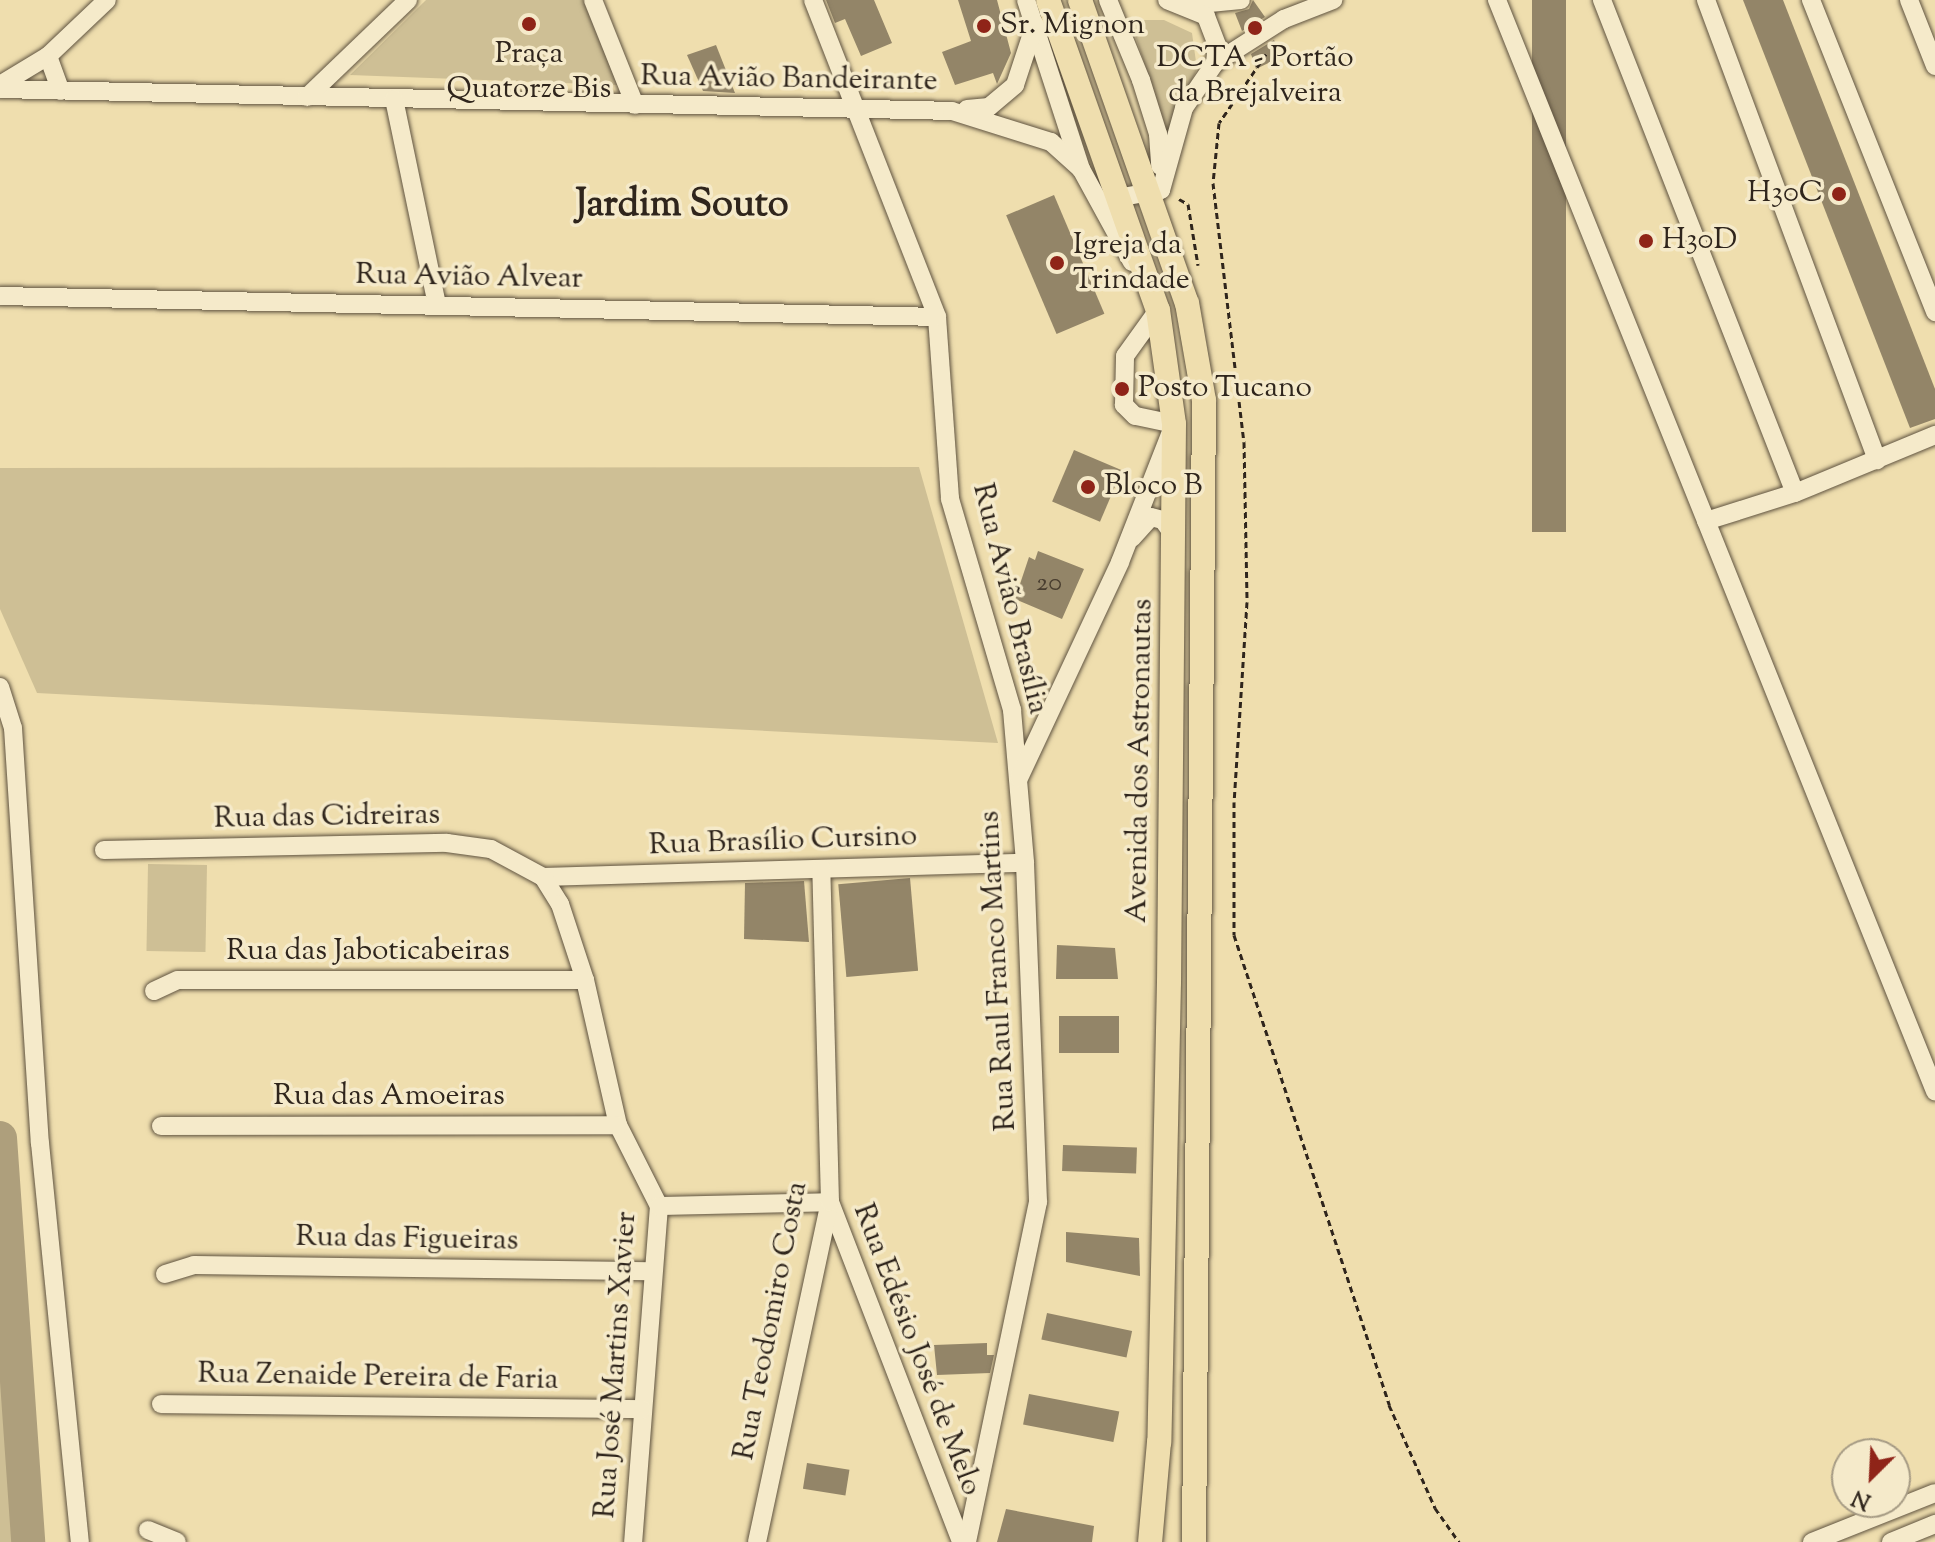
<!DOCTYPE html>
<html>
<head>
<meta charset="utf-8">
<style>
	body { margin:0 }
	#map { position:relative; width:1935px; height:1542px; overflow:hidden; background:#efdeae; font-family:"Sorts Mill Goudy",serif }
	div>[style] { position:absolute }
	.green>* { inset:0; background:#cebf95; transform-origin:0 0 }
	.river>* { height:34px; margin:-17px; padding:0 17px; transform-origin:17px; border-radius:17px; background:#ae9f7c }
	.building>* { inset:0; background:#938568; transform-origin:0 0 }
	.path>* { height:3px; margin-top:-1.5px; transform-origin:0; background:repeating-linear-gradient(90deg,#2f251c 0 6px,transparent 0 10px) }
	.roads { filter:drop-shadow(0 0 2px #5f5340) drop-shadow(0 0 2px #5f5340) }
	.minor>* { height:18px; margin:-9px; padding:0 9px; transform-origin:9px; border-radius:9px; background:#f5eaca }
	.major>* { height:24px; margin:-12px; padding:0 12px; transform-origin:12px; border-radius:12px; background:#efdeae }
	.dots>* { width:22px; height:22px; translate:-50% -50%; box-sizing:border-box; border:4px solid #f5eaca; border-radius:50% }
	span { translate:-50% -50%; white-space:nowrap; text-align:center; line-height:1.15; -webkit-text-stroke:7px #f5eaca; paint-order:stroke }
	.number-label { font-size:26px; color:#483d2f }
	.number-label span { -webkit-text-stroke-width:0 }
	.poi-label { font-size:30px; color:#2f251c }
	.left { translate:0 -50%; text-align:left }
	.right { translate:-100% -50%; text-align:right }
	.street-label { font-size:30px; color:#2f251c }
	.district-label { font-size:38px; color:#2f251c; font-weight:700 }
	.north { position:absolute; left:1831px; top:1438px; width:80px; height:80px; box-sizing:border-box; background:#f5eaca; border:2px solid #a69b84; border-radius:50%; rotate:204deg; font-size:22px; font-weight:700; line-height:32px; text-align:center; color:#2f251c }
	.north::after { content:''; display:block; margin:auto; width:28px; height:36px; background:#8f2418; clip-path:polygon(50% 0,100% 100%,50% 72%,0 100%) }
</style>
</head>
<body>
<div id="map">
	<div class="green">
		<div style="clip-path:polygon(426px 0,584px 0,618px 85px,350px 75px)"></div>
		<div style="clip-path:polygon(1130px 20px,1164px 20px,1192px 33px,1197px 69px,1167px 131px)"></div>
		<div style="clip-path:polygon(919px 467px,998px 743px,37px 693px,0 609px,0 468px)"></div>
		<div style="left:148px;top:864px;width:59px;height:87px;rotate:1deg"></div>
		<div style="clip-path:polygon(0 1138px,17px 1377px,28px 1542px,0 1542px)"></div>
	</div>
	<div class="river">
		<div style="left:0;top:1138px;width:405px;rotate:86deg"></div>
	</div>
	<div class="building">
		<div style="clip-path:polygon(826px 0,874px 0,892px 43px,861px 56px,845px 19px,835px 23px)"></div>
		<div style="clip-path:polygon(958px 0,997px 0,1011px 53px,997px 84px,993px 73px,955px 85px,942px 52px,971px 41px)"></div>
		<div style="clip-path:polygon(1253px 0,1265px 17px,1242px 31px,1235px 13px,1249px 9px)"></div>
		<div style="left:1532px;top:0;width:34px;height:532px"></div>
		<div style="clip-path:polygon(1743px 0,1783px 0,1935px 389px,1935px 419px,1910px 428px)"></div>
		<div style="clip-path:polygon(1274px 40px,1281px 57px,1256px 69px,1251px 54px)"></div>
		<div style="clip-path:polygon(716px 45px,735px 93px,703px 91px,687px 55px)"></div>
		<div style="left:1054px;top:195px;width:129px;height:52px;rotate:67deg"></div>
		<div style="left:1074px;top:450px;width:52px;height:56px;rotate:23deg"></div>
		<div style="clip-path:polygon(1038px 551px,1084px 569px,1062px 619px,1015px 599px,1029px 557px,1035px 560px)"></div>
		<div style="left:910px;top:878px;width:93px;height:72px;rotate:85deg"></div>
		<div style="clip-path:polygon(804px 881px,809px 942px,744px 939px,745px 883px)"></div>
		<div style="clip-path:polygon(1057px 945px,1115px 948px,1118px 979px,1056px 979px)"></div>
		<div style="left:1059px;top:1016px;width:60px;height:37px"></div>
		<div style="left:1063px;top:1145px;width:74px;height:26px;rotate:2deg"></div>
		<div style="clip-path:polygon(1066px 1232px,1139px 1238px,1140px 1276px,1066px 1262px)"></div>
		<div style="left:1047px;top:1313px;width:87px;height:27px;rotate:12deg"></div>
		<div style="clip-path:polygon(987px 1343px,987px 1355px,994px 1355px,990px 1373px,937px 1375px,934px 1345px)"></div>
		<div style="left:1029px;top:1394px;width:92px;height:31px;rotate:11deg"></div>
		<div style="left:807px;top:1463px;width:43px;height:26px;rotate:9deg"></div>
		<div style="clip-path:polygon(1006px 1509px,1094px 1526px,1092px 1542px,997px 1542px)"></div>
	</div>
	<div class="path">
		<div style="left:1266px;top:54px;width:83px;rotate:124.3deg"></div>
		<div style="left:1219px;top:123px;width:60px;rotate:95.7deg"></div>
		<div style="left:1213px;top:183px;width:261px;rotate:83.2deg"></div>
		<div style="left:1244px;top:442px;width:160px;rotate:88.9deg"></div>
		<div style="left:1247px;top:602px;width:200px;rotate:93.7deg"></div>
		<div style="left:1234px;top:802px;width:133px;rotate:90deg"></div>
		<div style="left:1234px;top:935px;width:495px;rotate:71.7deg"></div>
		<div style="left:1389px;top:1405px;width:113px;rotate:65.9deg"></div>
		<div style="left:1435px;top:1508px;width:42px;rotate:54.8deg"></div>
		<div style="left:1179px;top:199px;width:10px;rotate:29deg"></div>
		<div style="left:1188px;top:204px;width:62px;rotate:80.7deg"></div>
	</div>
	<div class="roads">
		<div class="minor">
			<div style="left:593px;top:0;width:113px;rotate:68.2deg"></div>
			<div style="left:813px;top:0;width:340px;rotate:68.6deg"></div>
			<div style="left:937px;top:317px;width:182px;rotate:85.9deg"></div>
			<div style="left:950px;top:499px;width:220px;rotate:73.6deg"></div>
			<div style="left:1012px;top:710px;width:154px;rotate:85.1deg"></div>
			<div style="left:1025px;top:863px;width:339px;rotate:87.8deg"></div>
			<div style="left:1038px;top:1202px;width:347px;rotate:101.8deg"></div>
			<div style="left:1026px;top:0;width:178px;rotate:72deg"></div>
			<div style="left:1081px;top:169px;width:106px;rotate:61.3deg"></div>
			<div style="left:1108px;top:0;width:87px;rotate:67.6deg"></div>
			<div style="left:1141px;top:80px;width:57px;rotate:72.5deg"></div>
			<div style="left:1158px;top:134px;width:32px;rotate:86deg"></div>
			<div style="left:1497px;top:0;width:1176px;rotate:68.13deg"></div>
			<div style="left:1602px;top:0;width:529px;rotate:68.62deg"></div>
			<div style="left:1706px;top:0;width:491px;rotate:69.6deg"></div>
			<div style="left:1811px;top:0;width:336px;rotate:68.3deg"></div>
			<div style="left:1909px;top:0;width:71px;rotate:68.5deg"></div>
			<div style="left:1189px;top:5px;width:52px;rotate:-5.5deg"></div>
			<div style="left:48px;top:56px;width:37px;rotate:70deg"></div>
			<div style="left:1215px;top:63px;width:82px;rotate:-32.5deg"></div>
			<div style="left:1284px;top:19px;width:53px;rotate:-21.2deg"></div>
			<div style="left:0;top:85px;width:56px;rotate:-31.1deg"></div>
			<div style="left:48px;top:56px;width:81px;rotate:-43.5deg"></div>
			<div style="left:0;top:89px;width:952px;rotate:1.32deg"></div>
			<div style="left:952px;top:111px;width:104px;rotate:17.4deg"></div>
			<div style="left:1051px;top:142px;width:40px;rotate:42deg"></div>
			<div style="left:307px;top:97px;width:140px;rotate:-43.8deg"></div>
			<div style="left:394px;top:99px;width:210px;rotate:78.2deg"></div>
			<div style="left:967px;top:109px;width:22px;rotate:-5deg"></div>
			<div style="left:989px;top:107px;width:34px;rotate:-40deg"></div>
			<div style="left:1015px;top:85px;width:64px;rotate:-71.8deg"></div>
			<div style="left:1106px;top:200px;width:56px;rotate:-10.3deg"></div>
			<div style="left:1161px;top:190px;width:85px;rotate:-74.3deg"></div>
			<div style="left:1184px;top:108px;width:55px;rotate:-55.4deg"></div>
			<div style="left:1215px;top:63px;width:18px;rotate:-84deg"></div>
			<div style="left:1217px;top:45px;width:31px;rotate:-111deg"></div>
			<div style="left:1206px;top:16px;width:42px;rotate:-157.7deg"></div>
			<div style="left:0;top:296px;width:937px;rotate:1.28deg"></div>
			<div style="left:1706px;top:521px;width:93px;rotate:-17.5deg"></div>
			<div style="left:1795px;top:493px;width:152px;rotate:-22.5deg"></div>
			<div style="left:1132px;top:538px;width:28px;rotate:-48deg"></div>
			<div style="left:1151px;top:517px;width:12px;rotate:14deg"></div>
			<div style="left:1163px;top:520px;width:19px;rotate:55deg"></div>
			<div style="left:0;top:687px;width:43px;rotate:72.4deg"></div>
			<div style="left:13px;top:728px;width:416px;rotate:86.3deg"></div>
			<div style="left:40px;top:1143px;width:401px;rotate:84.3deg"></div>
			<div style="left:1019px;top:778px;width:238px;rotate:-64.9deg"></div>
			<div style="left:1120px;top:562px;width:148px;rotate:-68.6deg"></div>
			<div style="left:1174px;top:424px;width:40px;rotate:-168deg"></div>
			<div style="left:1135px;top:416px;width:16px;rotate:-135deg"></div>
			<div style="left:1124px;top:405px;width:49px;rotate:-88.8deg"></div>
			<div style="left:1125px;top:356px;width:57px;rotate:-54.3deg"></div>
			<div style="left:1158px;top:310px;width:9px;rotate:-122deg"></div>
			<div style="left:104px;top:850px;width:343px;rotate:-1.2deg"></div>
			<div style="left:447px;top:843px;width:44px;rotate:7.8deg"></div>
			<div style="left:491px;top:849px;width:59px;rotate:28.3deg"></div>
			<div style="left:543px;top:877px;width:482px;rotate:-1.7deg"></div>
			<div style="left:543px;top:877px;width:32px;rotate:58deg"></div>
			<div style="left:560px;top:904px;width:80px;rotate:71.8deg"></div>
			<div style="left:585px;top:980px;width:149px;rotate:77.2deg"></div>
			<div style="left:618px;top:1125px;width:91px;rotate:63.2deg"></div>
			<div style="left:659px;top:1206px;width:337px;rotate:94.4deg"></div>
			<div style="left:154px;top:991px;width:26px;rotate:-25deg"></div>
			<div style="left:178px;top:980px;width:407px"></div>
			<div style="left:161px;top:1126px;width:457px;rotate:-0.1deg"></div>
			<div style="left:659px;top:1206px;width:171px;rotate:-1.3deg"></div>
			<div style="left:830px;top:1202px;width:364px;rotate:68.9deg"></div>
			<div style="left:165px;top:1274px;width:30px;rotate:-17deg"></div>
			<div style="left:194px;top:1265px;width:456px;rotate:0.8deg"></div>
			<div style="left:161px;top:1404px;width:481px;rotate:0.6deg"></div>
			<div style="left:148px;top:1530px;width:31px;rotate:22deg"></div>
			<div style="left:757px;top:1542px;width:348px;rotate:-77.9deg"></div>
			<div style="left:830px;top:1202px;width:333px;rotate:-91.5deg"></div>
			<div style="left:1812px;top:1542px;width:132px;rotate:-21.7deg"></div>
			<div style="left:1891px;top:1542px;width:48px;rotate:-22.2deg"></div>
		</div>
		<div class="major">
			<div style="left:1048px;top:0;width:329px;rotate:70.5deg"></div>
			<div style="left:1158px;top:310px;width:115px;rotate:82deg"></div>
			<div style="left:1174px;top:424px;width:558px;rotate:90.51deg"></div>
			<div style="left:1169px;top:982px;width:460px;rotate:91.2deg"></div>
			<div style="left:1159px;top:1442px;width:100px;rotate:95.1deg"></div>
			<div style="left:1080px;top:0;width:321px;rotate:70.6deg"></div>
			<div style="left:1187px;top:303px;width:98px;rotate:80.1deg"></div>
			<div style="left:1204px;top:400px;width:1142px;rotate:90.5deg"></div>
		</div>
	</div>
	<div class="dots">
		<div style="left:529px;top:24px;background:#8f2418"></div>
		<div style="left:984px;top:26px;background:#8f2418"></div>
		<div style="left:1255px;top:28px;background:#8f2418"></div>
		<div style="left:1839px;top:194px;background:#8f2418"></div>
		<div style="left:1646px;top:241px;background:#8f2418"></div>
		<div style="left:1057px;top:263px;background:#8f2418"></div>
		<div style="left:1122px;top:389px;background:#8f2418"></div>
		<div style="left:1088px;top:487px;background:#8f2418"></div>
	</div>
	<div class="number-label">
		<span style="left:1049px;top:584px">20</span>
	</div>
	<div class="poi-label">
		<span class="left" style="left:1000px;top:26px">Sr. Mignon</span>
		<span style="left:529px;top:72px">Praça<br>Quatorze Bis</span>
		<span style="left:1255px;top:76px">DCTA - Portão<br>da Brejalveira</span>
		<span class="right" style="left:1823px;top:194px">H30C</span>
		<span class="left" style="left:1662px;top:241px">H30D</span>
		<span class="left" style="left:1073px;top:263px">Igreja da<br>Trindade</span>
		<span class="left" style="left:1138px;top:389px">Posto Tucano</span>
		<span class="left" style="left:1104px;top:487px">Bloco B</span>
	</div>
	<div class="street-label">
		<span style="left:789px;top:80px;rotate:1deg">Rua Avião Bandeirante</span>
		<span style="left:469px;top:278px;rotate:1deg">Rua Avião Alvear</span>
		<span style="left:1009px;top:599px;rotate:76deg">Rua Avião Brasília</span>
		<span style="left:1141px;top:761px;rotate:-89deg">Avenida dos Astronautas</span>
		<span style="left:327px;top:818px;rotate:-1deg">Rua das Cidreiras</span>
		<span style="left:783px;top:842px;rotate:-2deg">Rua Brasílio Cursino</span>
		<span style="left:368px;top:952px">Rua das Jaboticabeiras</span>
		<span style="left:999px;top:971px;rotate:-93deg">Rua Raul Franco Martins</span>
		<span style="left:389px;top:1097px">Rua das Amoeiras</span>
		<span style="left:407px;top:1240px;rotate:1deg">Rua das Figueiras</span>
		<span style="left:772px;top:1321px;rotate:-79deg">Rua Teodomiro Costa</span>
		<span style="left:916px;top:1350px;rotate:69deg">Rua Edésio José de Melo</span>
		<span style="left:617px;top:1365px;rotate:-86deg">Rua José Martins Xavier</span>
		<span style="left:378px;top:1378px;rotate:1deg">Rua Zenaide Pereira de Faria</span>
	</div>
	<div class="district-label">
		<span style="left:682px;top:207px">Jardim Souto</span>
	</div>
	<div class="north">N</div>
</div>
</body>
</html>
